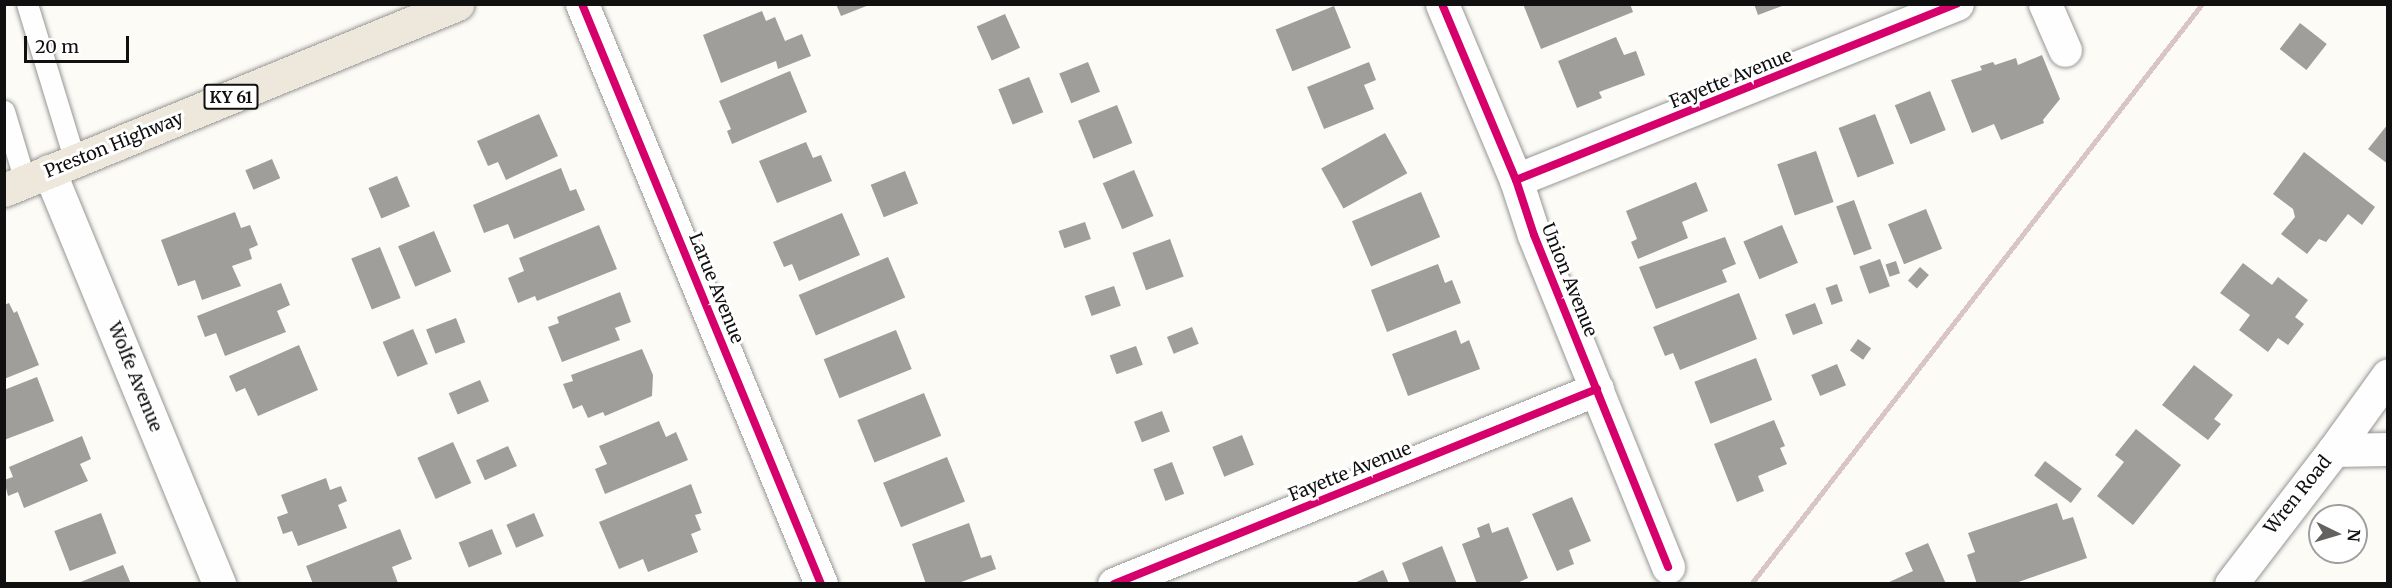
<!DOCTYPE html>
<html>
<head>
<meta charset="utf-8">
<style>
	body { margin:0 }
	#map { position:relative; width:2392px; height:588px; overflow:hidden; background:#fcfbf6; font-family:Merriweather,serif }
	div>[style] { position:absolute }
	.building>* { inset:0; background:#a09e9b; transform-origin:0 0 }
	.roads { filter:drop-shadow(0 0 2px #969694) drop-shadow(0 0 2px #969694) }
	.service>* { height:21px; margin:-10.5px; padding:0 10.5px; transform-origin:10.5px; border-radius:10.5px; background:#fffefe }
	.minor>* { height:33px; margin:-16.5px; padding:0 16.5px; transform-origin:16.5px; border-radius:16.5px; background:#fffefe }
	.primary>* { height:33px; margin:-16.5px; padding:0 16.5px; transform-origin:16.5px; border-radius:16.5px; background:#ede8db }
	.rail>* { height:4.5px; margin:-2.25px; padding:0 2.25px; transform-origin:2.25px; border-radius:2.25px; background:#d9c5c6 }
	.cycleway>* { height:8px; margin:-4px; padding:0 4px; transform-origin:4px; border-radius:4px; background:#d6006c }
	span { translate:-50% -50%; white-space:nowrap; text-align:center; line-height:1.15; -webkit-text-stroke:6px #fff; paint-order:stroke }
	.shield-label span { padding:2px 4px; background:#fff; border:2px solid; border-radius:4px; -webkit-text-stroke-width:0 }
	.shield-label { font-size:16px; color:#101010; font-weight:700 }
	.street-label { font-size:18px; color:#101010 }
	.frame { position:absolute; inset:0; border:6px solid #101010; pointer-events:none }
	.north { position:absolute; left:2308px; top:504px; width:60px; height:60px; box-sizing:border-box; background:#fff; border:2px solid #9f9f9f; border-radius:50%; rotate:95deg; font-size:16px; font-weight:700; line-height:24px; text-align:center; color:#101010 }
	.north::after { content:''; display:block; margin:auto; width:21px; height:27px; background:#636260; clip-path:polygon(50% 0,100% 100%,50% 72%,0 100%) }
	.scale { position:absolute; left:24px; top:36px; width:105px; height:27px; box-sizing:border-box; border:3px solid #101010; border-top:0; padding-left:8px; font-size:18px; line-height:21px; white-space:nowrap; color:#101010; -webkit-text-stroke:4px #fff; paint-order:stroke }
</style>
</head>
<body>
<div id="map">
	<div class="building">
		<div style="clip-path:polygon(836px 4px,869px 4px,869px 5px,841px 16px)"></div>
		<div style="clip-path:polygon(1523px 4px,1630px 4px,1633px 12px,1541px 49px)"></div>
		<div style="clip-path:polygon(1754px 4px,1785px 4px,1785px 5px,1758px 15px)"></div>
		<div style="left:1334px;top:6px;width:45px;height:63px;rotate:68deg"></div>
		<div style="clip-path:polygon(762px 11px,766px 21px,775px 17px,785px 41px,802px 34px,811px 56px,778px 69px,776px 61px,721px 83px,703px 35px)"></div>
		<div style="left:1005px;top:14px;width:37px;height:31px;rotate:66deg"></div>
		<div style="left:2300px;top:23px;width:34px;height:33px;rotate:38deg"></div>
		<div style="clip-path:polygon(1616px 37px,1624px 55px,1636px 51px,1645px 75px,1599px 92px,1602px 98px,1577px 108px,1558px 61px)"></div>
		<div style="clip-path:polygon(2042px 55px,2060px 99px,2043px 120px,2044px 123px,2001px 140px,1994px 124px,1972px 133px,1951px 80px,1982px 70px,1980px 66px,1993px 62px,1995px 65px,2016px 58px,2018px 65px)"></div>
		<div style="left:1088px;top:62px;width:32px;height:31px;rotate:68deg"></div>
		<div style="clip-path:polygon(1369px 62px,1376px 80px,1364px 85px,1374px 109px,1324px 129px,1307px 87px)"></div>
		<div style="clip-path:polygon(790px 71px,807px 112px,732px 144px,727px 131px,731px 129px,719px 101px)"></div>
		<div style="left:1029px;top:77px;width:38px;height:33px;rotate:68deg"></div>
		<div style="left:1930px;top:91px;width:42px;height:38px;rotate:68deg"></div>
		<div style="left:1117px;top:105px;width:41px;height:42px;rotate:68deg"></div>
		<div style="clip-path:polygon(539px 114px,558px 156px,506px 180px,498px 162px,488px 166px,477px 141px)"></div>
		<div style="left:1875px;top:114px;width:53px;height:39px;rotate:69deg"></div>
		<div style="clip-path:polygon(2388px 124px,2388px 164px,2368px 149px)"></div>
		<div style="left:1385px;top:133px;width:46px;height:73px;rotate:61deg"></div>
		<div style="clip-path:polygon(806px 142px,813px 158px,821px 155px,832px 181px,777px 203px,759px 161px)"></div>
		<div style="left:1816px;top:151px;width:54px;height:41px;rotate:71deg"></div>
		<div style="clip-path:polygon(2304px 152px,2375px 207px,2362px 225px,2348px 214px,2326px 242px,2319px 239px,2307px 254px,2281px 234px,2295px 217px,2293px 209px,2273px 194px)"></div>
		<div style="left:272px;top:159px;width:21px;height:29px;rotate:67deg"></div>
		<div style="clip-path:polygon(561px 168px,570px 191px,576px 189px,585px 210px,514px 239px,508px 224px,484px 233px,473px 205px)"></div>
		<div style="left:1134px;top:170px;width:50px;height:34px;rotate:67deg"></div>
		<div style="left:905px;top:171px;width:35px;height:37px;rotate:68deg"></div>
		<div style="left:397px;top:176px;width:33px;height:31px;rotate:67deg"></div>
		<div style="clip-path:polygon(1696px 182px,1708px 211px,1682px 222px,1688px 238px,1638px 259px,1631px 242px,1637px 239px,1626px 211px)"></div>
		<div style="left:1421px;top:192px;width:49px;height:75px;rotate:67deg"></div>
		<div style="left:1854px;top:200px;width:52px;height:19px;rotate:70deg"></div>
		<div style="left:1926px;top:209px;width:43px;height:41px;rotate:68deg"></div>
		<div style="clip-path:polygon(235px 212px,241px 228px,250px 225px,258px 245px,249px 249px,252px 259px,232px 266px,241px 286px,202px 300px,195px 280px,178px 286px,161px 240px)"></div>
		<div style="clip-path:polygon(842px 213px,860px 255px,799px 281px,792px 264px,784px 267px,773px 242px)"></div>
		<div style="left:1085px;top:222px;width:18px;height:28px;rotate:71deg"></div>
		<div style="clip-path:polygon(599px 225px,617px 269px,537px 301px,535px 296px,518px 303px,508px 278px,524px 271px,519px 258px)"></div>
		<div style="left:1782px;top:225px;width:41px;height:42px;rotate:67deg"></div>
		<div style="left:434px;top:231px;width:44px;height:39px;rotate:67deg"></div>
		<div style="clip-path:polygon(1725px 237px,1736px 264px,1722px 270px,1727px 282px,1656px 309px,1639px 267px)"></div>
		<div style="left:1170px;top:239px;width:40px;height:40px;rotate:70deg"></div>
		<div style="left:380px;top:247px;width:55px;height:31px;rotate:68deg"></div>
		<div style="left:888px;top:257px;width:44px;height:97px;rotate:67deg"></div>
		<div style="left:1880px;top:259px;width:29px;height:22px;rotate:70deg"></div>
		<div style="left:1896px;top:261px;width:13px;height:11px;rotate:72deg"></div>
		<div style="clip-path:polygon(2243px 263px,2272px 285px,2278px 277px,2308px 300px,2295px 317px,2304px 324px,2288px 345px,2278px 338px,2268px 352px,2239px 330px,2250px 315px,2220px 293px)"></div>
		<div style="clip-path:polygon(1438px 264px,1445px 283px,1452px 280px,1461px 303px,1387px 332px,1371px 290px)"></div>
		<div style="left:1920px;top:267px;width:12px;height:18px;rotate:42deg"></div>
		<div style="clip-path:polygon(281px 283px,290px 305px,277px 311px,286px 332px,225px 356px,216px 333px,205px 337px,197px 316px)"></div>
		<div style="left:1837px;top:284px;width:18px;height:12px;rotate:71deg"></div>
		<div style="left:1114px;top:286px;width:21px;height:31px;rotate:71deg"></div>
		<div style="clip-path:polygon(620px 292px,631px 322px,615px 328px,620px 340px,562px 362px,548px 327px,559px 323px,557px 317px)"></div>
		<div style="clip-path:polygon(1739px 293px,1757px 339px,1680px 370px,1673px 353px,1665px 356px,1653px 327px)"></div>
		<div style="clip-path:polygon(9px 303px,14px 313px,17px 311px,39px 365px,4px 379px,4px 305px)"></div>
		<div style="left:1815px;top:303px;width:22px;height:32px;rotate:69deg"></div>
		<div style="left:456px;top:318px;width:26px;height:32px;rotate:69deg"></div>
		<div style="left:1192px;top:327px;width:18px;height:27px;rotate:68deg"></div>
		<div style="left:413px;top:329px;width:38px;height:33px;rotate:67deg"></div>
		<div style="left:896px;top:330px;width:42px;height:78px;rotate:68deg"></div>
		<div style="clip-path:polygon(1456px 330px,1461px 344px,1469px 340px,1480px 369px,1408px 396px,1392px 354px)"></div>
		<div style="left:1858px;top:339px;width:16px;height:14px;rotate:35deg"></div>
		<div style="clip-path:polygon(299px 345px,318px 390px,258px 416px,245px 388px,236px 392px,229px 376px)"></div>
		<div style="left:1136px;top:346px;width:20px;height:28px;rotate:70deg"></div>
		<div style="clip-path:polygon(642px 349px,653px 375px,652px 396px,605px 416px,603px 412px,588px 418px,582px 405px,573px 409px,563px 384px,573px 381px,571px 375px)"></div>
		<div style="left:1756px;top:358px;width:45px;height:66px;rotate:69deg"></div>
		<div style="left:1837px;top:364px;width:23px;height:28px;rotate:67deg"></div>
		<div style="clip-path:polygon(2194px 365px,2233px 395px,2214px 419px,2221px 424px,2208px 440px,2162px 405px)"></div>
		<div style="clip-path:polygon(37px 377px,54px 421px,4px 440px,4px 390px)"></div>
		<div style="left:480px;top:380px;width:23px;height:34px;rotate:67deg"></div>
		<div style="left:924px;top:393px;width:46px;height:72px;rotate:68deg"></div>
		<div style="left:1162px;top:411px;width:22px;height:30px;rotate:69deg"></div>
		<div style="clip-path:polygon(1774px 420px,1785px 446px,1780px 448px,1787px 464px,1758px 476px,1764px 491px,1737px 502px,1714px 444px)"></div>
		<div style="clip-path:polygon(659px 421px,666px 437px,676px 432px,688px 460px,605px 494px,595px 469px,607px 464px,599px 446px)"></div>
		<div style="clip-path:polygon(2136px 429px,2181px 465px,2133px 525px,2097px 496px,2124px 462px,2115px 455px)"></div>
		<div style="left:1242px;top:435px;width:32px;height:32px;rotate:68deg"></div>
		<div style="clip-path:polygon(82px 436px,91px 459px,80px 464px,88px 481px,24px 508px,18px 492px,8px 496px,4px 480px,13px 477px,9px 467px)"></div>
		<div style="left:453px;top:442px;width:45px;height:39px;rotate:66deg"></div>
		<div style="left:508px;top:446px;width:22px;height:35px;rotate:66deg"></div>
		<div style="left:947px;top:457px;width:48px;height:69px;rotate:68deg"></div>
		<div style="left:2045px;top:461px;width:46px;height:18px;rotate:37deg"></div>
		<div style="left:1172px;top:462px;width:34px;height:20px;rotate:69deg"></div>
		<div style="clip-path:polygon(326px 478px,330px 490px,341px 486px,347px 501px,338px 505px,347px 528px,298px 546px,292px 531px,283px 534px,277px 517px,288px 513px,281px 495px)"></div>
		<div style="clip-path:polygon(691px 484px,702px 513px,695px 515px,701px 530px,691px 534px,698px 552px,648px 572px,643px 559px,619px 569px,599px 522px)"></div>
		<div style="clip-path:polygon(1572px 497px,1591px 541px,1569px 550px,1574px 564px,1557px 571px,1532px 514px)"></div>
		<div style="clip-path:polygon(2057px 503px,2063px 520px,2073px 517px,2087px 558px,2013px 584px,1977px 584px,1967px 555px,1975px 552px,1968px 533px)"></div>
		<div style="left:101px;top:513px;width:43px;height:50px;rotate:69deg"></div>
		<div style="left:534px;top:513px;width:25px;height:30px;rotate:67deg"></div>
		<div style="clip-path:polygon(969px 523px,981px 558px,991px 555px,996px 569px,956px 584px,926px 584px,912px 544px)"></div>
		<div style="clip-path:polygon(1489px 523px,1492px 533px,1508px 527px,1528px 578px,1515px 584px,1477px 584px,1462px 544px,1480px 537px,1477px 528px)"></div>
		<div style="clip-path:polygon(400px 529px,412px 559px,392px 567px,398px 583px,313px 584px,306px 566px)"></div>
		<div style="left:492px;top:529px;width:27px;height:36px;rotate:68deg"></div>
		<div style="clip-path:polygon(1928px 543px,1946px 584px,1885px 584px,1913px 571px,1905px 553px)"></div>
		<div style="clip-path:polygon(1442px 546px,1457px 584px,1410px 584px,1402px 563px)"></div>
		<div style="clip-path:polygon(123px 565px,131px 584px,78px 584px,78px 583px)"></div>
		<div style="clip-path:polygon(1383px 570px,1389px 584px,1352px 584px)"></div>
	</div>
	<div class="roads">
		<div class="service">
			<div style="left:27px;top:4px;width:164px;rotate:73deg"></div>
			<div style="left:4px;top:111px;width:73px;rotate:73.3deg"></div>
		</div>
		<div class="minor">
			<div style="left:582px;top:4px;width:627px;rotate:67.6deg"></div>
			<div style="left:1442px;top:4px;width:191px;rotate:67.2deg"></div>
			<div style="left:1516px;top:180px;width:58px;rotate:71.9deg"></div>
			<div style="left:1534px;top:235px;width:358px;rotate:68deg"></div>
			<div style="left:2045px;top:4px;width:50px;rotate:66.5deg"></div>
			<div style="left:49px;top:171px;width:447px;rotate:67.6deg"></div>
			<div style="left:1516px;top:180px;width:475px;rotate:-21.8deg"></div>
			<div style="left:2334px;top:450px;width:92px;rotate:-54.2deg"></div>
			<div style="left:1114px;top:584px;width:521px;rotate:-21.99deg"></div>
			<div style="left:2231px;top:584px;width:169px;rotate:-52.5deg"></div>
			<div style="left:2334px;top:450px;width:54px;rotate:-1.1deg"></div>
		</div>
		<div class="primary">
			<div style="left:4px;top:190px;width:490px;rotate:-22.3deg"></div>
		</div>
	</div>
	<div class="rail">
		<div style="left:1751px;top:584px;width:735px;rotate:-52.13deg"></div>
	</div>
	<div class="cycleway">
		<div style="left:582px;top:4px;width:627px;rotate:67.6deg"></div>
		<div style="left:1442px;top:4px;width:191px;rotate:67.2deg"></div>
		<div style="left:1516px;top:180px;width:58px;rotate:71.9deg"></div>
		<div style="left:1534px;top:235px;width:358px;rotate:68deg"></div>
		<div style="left:1516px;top:180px;width:475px;rotate:-21.8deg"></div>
		<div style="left:1114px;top:584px;width:521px;rotate:-21.99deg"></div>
	</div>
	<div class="shield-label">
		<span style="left:231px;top:97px">KY 61</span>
	</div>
	<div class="street-label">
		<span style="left:1731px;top:79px;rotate:-22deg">Fayette Avenue</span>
		<span style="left:114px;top:145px;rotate:-22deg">Preston Highway</span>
		<span style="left:1569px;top:280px;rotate:68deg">Union Avenue</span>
		<span style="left:716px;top:288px;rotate:68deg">Larue Avenue</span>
		<span style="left:135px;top:377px;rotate:68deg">Wolfe Avenue</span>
		<span style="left:1350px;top:472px;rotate:-22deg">Fayette Avenue</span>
		<span style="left:2298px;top:495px;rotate:-51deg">Wren Road</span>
	</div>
	<div class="frame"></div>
	<div class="north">N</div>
	<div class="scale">20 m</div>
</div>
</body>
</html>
